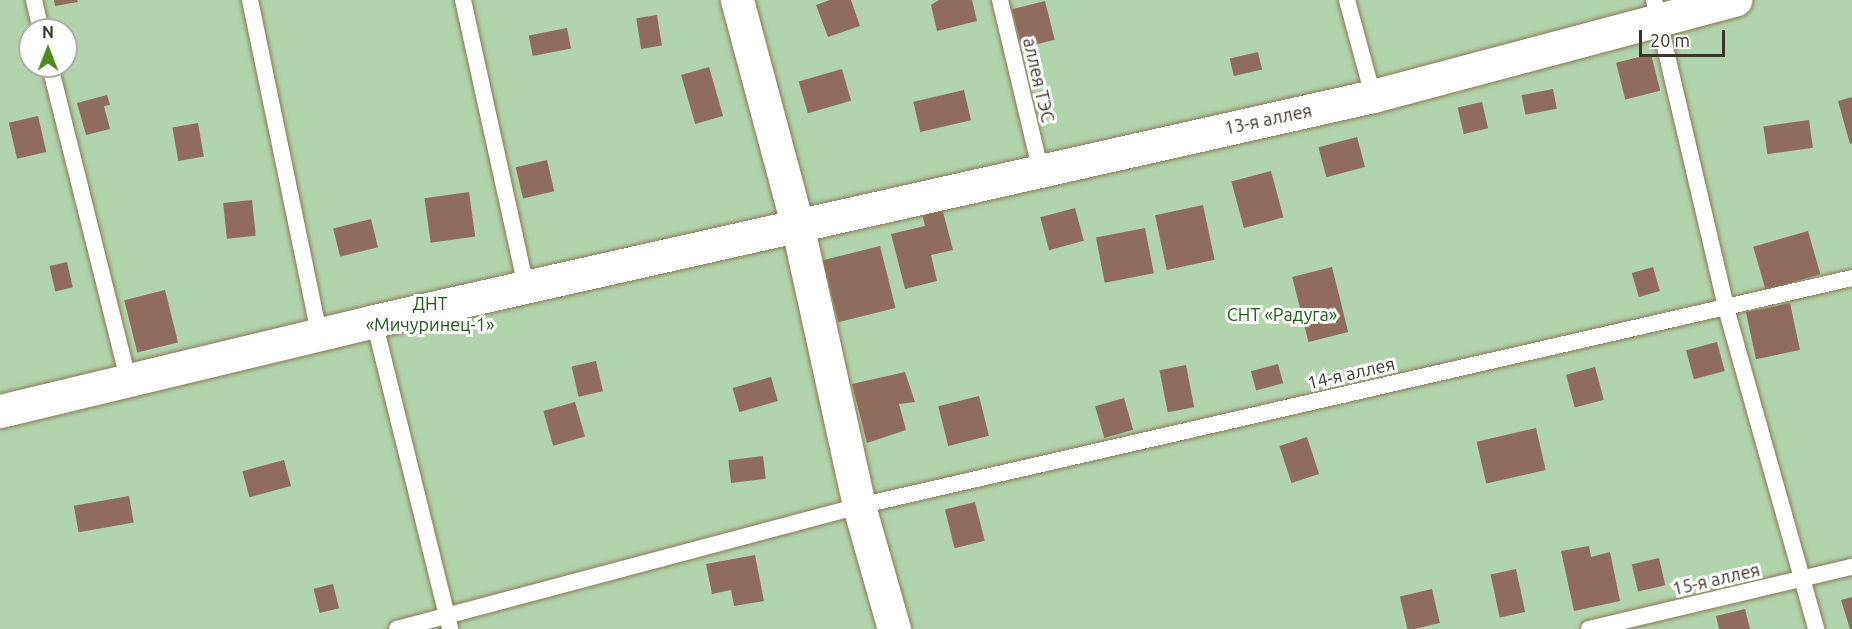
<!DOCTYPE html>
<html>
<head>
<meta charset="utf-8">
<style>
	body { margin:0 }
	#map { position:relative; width:1852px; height:629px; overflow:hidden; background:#fcf0dc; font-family:Ubuntu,sans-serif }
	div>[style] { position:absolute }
	.green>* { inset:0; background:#b2d4ac }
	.building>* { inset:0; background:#906c5f; transform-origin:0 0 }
	.roads { filter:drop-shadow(0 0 2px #897759) drop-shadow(0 0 2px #897759) }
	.lane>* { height:16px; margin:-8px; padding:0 8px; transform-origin:8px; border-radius:8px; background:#fff }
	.street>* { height:33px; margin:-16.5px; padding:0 16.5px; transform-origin:16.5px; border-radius:16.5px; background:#fff }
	span { translate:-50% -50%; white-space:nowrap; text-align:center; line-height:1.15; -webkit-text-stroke:6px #fff; paint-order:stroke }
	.street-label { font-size:18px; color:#3d3528 }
	.park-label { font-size:18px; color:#205a16 }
	.north { position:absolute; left:18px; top:18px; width:60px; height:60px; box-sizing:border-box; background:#fff; border:2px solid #b1aea9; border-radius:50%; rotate:0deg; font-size:16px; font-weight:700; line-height:24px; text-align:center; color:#3d3528 }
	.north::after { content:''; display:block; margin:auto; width:21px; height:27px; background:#528922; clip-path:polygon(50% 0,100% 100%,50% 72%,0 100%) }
	.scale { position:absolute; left:1639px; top:30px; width:86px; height:27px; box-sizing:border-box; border:3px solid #3d3528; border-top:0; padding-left:8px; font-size:18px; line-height:21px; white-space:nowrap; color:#3d3528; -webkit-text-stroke:4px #fff; paint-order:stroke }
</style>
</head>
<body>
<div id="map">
	<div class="green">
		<div style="clip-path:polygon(evenodd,0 0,1852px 0,1852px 629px,0 629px,0 0,30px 30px,66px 30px,66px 66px,30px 66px,30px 30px)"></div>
	</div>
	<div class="building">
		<div style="clip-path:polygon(54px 0,77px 0,78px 2px,55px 6px)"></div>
		<div style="clip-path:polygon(830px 0,851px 0,860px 26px,828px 37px,816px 5px)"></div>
		<div style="clip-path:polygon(939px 0,972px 0,977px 21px,937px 31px,931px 5px)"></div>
		<div style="left:1045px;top:1px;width:40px;height:34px;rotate:76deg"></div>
		<div style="left:657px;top:15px;width:31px;height:21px;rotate:81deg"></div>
		<div style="left:567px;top:28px;width:21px;height:39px;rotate:79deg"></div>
		<div style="left:1258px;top:52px;width:18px;height:29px;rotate:77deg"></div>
		<div style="left:1651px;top:54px;width:38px;height:36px;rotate:76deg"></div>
		<div style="left:709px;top:67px;width:51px;height:29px;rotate:74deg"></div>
		<div style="left:842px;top:69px;width:33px;height:45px;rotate:74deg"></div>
		<div style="left:1553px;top:89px;width:20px;height:32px;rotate:79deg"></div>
		<div style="left:964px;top:90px;width:31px;height:52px;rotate:77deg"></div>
		<div style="clip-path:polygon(107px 95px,110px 105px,104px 106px,110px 129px,86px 135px,77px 103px)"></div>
		<div style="clip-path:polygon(1852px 97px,1852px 143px,1850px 144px,1838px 101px)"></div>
		<div style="left:1482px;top:102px;width:27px;height:25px;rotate:77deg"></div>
		<div style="left:38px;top:116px;width:37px;height:30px;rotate:77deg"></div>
		<div style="left:1809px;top:120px;width:28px;height:46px;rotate:82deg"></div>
		<div style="left:198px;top:123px;width:34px;height:26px;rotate:80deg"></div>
		<div style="left:1357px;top:137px;width:31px;height:40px;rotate:75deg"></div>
		<div style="left:547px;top:160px;width:32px;height:32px;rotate:77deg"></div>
		<div style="left:1271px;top:171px;width:48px;height:41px;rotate:75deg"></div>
		<div style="left:469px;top:192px;width:45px;height:45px;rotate:82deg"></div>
		<div style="left:252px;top:200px;width:36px;height:29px;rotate:84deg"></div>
		<div style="left:1203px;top:205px;width:56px;height:49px;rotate:78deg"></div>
		<div style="clip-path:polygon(942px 208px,953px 250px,931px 255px,937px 281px,905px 289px,891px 234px,925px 226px,922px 213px)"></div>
		<div style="left:1075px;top:208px;width:34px;height:36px;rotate:75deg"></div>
		<div style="left:371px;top:219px;width:29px;height:39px;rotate:76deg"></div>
		<div style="left:1145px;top:228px;width:46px;height:50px;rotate:79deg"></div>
		<div style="left:1808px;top:231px;width:45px;height:57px;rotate:74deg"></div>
		<div style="left:880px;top:246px;width:64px;height:59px;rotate:76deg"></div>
		<div style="left:67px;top:262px;width:26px;height:18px;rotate:77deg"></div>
		<div style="left:1332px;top:267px;width:67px;height:41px;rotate:76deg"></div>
		<div style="left:1653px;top:267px;width:25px;height:22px;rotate:74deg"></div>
		<div style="left:165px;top:290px;width:54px;height:42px;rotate:76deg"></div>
		<div style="left:1790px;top:303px;width:48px;height:45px;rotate:78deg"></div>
		<div style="left:1717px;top:342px;width:30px;height:32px;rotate:75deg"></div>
		<div style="left:596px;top:361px;width:31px;height:25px;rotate:77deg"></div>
		<div style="left:1278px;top:364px;width:20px;height:28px;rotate:75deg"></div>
		<div style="left:1186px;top:365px;width:43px;height:27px;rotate:79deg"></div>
		<div style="left:1595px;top:367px;width:34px;height:30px;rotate:75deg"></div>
		<div style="clip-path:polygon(905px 372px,915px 402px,899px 404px,906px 430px,867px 443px,852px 384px)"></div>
		<div style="left:771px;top:377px;width:25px;height:40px;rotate:74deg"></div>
		<div style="left:979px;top:396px;width:41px;height:42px;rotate:76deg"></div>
		<div style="left:1124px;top:398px;width:33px;height:30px;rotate:74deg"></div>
		<div style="left:575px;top:402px;width:36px;height:33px;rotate:74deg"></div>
		<div style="left:1536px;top:428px;width:43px;height:61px;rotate:77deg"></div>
		<div style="left:1307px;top:437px;width:39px;height:29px;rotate:72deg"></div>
		<div style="left:763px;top:456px;width:23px;height:35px;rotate:83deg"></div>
		<div style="left:284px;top:460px;width:27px;height:43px;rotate:75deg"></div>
		<div style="left:129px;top:496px;width:27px;height:56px;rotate:80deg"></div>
		<div style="left:975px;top:502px;width:40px;height:31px;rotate:76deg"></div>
		<div style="clip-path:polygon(1589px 546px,1591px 557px,1610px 552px,1620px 601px,1574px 611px,1561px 551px)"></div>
		<div style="clip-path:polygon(755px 555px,764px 601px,734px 606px,731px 590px,712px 594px,706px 564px)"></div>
		<div style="left:1659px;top:558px;width:28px;height:28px;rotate:77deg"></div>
		<div style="left:1516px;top:569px;width:44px;height:26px;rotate:78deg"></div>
		<div style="left:333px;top:584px;width:25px;height:20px;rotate:76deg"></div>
		<div style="left:1432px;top:589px;width:35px;height:33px;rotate:77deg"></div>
		<div style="clip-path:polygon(1852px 597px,1852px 629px,1850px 629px,1841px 600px)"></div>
		<div style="clip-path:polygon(1745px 609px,1750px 629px,1719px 629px,1716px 616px)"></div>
	</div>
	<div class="roads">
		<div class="lane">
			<div style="left:34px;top:0;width:31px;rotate:77deg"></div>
			<div style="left:250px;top:0;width:341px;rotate:78.3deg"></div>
			<div style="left:463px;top:0;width:293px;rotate:77.6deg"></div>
			<div style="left:1000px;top:0;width:173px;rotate:76.6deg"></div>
			<div style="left:1347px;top:0;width:99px;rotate:74.8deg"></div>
			<div style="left:1654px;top:0;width:316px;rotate:76.8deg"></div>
			<div style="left:1726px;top:308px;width:333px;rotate:74.3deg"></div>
			<div style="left:50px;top:66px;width:323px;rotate:76deg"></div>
			<div style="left:374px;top:321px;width:317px;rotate:76.1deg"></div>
			<div style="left:397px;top:629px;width:478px;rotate:-14.9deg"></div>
			<div style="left:859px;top:506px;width:1019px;rotate:-12.93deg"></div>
			<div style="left:1589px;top:629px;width:270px;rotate:-13.3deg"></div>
		</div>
		<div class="street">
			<div style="left:737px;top:0;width:236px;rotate:75deg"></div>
			<div style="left:798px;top:228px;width:285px;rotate:77.6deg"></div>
			<div style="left:859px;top:506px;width:128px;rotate:74.1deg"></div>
			<div style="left:0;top:411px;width:385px;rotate:-13.5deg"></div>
			<div style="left:374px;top:321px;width:1024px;rotate:-12.69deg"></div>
			<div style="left:1373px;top:96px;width:375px;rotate:-14.9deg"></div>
		</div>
	</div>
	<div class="street-label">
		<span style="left:1039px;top:80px;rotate:77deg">аллея ТЭС</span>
		<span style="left:1268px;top:119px;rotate:-12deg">13-я аллея</span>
		<span style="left:1351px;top:373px;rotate:-13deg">14-я аллея</span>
		<span style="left:1716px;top:579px;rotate:-13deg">15-я аллея</span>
	</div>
	<div class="park-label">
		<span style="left:430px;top:314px">ДНТ<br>«Мичуринец-1»</span>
		<span style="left:1282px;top:314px">СНТ «Радуга»</span>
	</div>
	<div class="north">N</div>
	<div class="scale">20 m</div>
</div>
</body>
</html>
